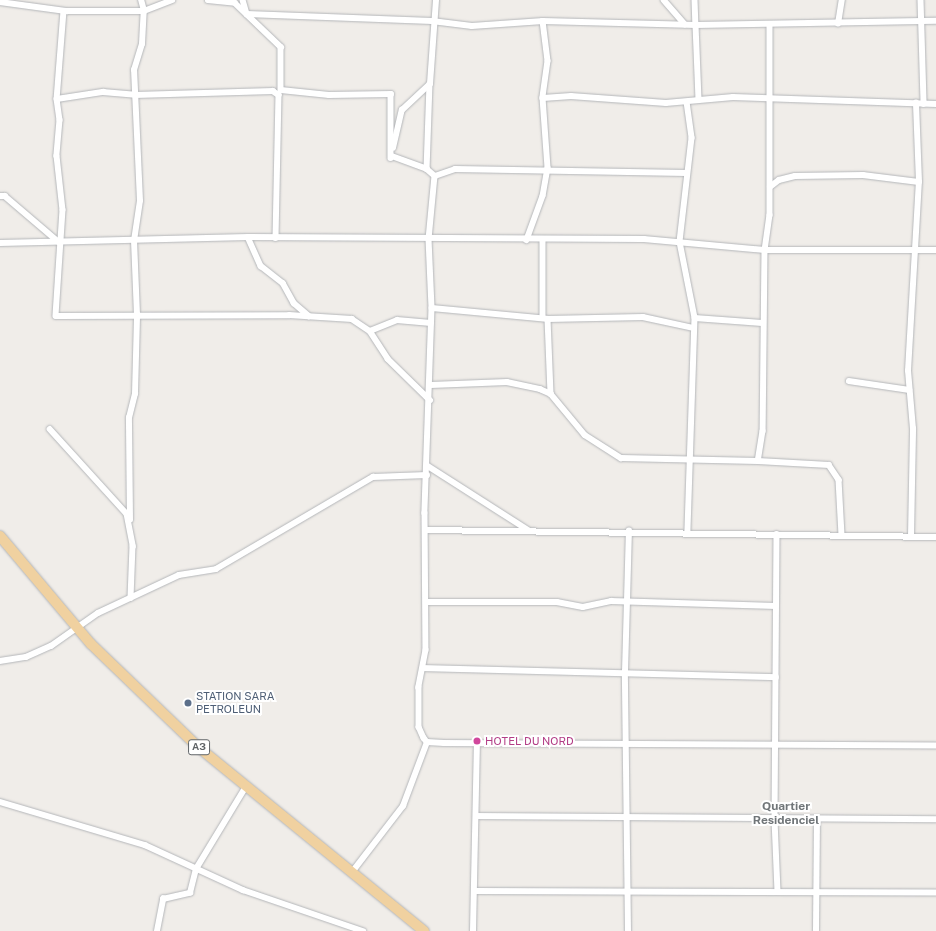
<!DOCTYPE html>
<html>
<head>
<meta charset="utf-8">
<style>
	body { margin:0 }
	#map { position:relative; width:936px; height:931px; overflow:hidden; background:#f0ede9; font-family:"Public Sans",sans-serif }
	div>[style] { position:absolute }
	.roads { filter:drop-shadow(0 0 1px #b4b6b9) drop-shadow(0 0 1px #b4b6b9) }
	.street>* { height:5.5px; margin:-2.75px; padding:0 2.75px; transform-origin:2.75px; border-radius:2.75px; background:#fff }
	.highway>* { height:10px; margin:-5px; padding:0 5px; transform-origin:5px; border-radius:5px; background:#f0d1a0 }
	.dots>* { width:11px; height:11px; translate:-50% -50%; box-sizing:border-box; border:2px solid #fff; border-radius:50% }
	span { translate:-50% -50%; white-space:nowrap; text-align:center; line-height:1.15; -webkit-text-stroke:4px #fff; paint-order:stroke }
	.shield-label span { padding:1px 3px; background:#fff; border:1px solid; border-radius:3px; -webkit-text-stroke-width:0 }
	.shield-label { font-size:10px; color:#606467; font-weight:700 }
	.service-label { font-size:11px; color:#4e5e75 }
	.left { translate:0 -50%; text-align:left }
	.hotel-label { font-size:11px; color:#b23c85 }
	.neighbourhood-label { font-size:12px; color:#717679; font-weight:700 }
</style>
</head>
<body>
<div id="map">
	<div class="roads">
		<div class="street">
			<div style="left:208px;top:0;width:27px;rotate:6deg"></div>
			<div style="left:235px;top:3px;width:64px;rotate:43.7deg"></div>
			<div style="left:281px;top:47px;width:43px;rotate:90deg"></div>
			<div style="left:281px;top:90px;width:48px;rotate:5.9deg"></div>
			<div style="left:329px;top:95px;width:62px;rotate:-0.9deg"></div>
			<div style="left:391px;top:94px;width:64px;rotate:90deg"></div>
			<div style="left:243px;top:0;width:15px;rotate:74deg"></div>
			<div style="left:247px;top:14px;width:185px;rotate:2.2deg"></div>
			<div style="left:432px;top:21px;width:40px;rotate:7.1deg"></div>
			<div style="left:472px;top:26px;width:71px;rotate:-4deg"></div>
			<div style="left:543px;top:21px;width:40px;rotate:82.9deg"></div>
			<div style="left:548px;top:61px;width:37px;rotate:98deg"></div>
			<div style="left:543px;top:98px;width:70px;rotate:85.9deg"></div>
			<div style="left:548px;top:168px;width:28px;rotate:100deg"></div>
			<div style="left:543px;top:196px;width:47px;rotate:110deg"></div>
			<div style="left:664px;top:0;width:32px;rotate:49deg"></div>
			<div style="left:695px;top:0;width:25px;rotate:88deg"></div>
			<div style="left:696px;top:25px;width:240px;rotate:-1deg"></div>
			<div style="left:921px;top:0;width:104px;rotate:88.3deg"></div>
			<div style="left:0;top:2px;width:68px;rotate:7.7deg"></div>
			<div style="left:67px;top:11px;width:77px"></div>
			<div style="left:144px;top:11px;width:30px;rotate:-21deg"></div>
			<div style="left:64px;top:11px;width:88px;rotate:94.5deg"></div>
			<div style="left:57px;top:99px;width:21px;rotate:82deg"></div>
			<div style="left:60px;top:120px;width:36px;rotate:95deg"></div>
			<div style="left:57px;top:156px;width:54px;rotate:83.7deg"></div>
			<div style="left:63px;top:210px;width:106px;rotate:93.8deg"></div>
			<div style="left:56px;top:316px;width:233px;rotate:-0.2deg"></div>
			<div style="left:289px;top:315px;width:63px;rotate:3.6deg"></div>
			<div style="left:352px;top:319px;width:22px;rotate:34deg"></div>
			<div style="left:370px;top:331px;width:33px;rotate:57deg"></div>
			<div style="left:388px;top:359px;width:59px;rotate:44.3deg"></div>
			<div style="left:543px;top:21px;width:153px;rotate:1.5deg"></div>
			<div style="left:696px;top:25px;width:74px;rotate:87.7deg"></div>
			<div style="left:838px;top:24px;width:24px;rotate:-81deg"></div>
			<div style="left:770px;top:25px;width:190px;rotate:90deg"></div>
			<div style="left:770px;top:215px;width:35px;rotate:98deg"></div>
			<div style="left:765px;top:250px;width:181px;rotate:90.6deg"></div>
			<div style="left:763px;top:431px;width:30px;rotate:99deg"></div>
			<div style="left:758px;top:461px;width:71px;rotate:3.2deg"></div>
			<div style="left:829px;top:465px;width:18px;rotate:56deg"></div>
			<div style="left:839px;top:480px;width:55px;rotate:86.9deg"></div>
			<div style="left:430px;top:84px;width:85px;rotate:92deg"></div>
			<div style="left:427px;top:169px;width:11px;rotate:41deg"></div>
			<div style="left:435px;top:176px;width:63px;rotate:95.4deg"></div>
			<div style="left:429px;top:239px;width:69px;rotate:87.5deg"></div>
			<div style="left:432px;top:308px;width:205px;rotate:92deg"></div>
			<div style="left:425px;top:513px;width:137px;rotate:89.6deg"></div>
			<div style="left:426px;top:650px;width:38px;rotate:101deg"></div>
			<div style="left:419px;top:687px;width:40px;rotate:90deg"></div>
			<div style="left:419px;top:727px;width:12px;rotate:66deg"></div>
			<div style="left:424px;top:738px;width:5px;rotate:53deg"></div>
			<div style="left:427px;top:742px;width:17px;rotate:3deg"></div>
			<div style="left:444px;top:743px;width:492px;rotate:0.3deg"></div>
			<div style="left:543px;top:98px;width:28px;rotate:-4deg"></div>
			<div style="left:571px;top:96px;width:95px;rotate:4.2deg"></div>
			<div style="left:666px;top:103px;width:67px;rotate:-5.1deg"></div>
			<div style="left:733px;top:97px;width:203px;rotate:2deg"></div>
			<div style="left:57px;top:99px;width:47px;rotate:-8.7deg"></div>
			<div style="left:103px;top:92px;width:32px;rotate:5deg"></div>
			<div style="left:135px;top:95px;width:138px;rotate:-1.7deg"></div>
			<div style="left:273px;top:91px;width:7px;rotate:34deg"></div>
			<div style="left:279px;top:95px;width:143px;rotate:91.2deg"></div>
			<div style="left:687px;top:102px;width:36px;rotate:82deg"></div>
			<div style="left:692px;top:138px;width:105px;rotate:96.6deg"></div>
			<div style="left:680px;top:242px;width:77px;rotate:78.8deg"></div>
			<div style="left:695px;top:318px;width:216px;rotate:91.9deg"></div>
			<div style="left:393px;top:148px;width:39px;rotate:-77deg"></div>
			<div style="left:402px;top:110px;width:38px;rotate:-43deg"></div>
			<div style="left:430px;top:84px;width:84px;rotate:-85.9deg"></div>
			<div style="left:392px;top:156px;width:37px;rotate:20deg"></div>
			<div style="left:435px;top:176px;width:21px;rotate:-19deg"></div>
			<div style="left:455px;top:169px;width:231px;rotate:1deg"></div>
			<div style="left:770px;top:187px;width:11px;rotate:-38deg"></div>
			<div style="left:779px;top:180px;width:16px;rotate:-14deg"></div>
			<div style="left:795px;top:176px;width:68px;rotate:-0.8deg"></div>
			<div style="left:863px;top:175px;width:56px;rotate:7.1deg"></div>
			<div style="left:0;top:196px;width:5px"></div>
			<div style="left:5px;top:196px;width:72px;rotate:40.5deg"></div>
			<div style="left:248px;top:237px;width:32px;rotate:66deg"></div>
			<div style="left:261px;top:266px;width:28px;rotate:38deg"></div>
			<div style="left:283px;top:283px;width:23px;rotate:61deg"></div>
			<div style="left:294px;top:303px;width:20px;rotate:41deg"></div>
			<div style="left:543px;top:241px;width:76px;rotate:90deg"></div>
			<div style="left:0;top:243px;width:248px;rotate:-1.4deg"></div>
			<div style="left:248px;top:237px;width:396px;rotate:0.3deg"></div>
			<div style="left:644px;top:239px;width:121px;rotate:5.2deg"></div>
			<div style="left:765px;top:250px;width:171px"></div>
			<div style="left:432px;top:308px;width:117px;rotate:5.4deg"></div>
			<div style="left:548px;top:319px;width:75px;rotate:87.7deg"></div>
			<div style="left:695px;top:318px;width:67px;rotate:4.3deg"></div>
			<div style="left:548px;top:319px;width:95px;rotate:-1.2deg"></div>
			<div style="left:643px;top:317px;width:52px;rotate:12.2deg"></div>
			<div style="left:370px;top:331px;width:29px;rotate:-22deg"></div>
			<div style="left:397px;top:320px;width:34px;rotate:5deg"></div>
			<div style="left:849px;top:381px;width:61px;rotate:8.5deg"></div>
			<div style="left:431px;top:385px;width:76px;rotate:-2.3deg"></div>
			<div style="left:507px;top:382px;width:34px;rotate:12deg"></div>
			<div style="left:540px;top:389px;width:12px;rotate:24deg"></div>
			<div style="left:551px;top:394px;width:53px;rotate:50.3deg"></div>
			<div style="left:585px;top:435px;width:43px;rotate:32.6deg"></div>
			<div style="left:621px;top:458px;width:137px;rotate:1.3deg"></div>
			<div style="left:50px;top:429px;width:115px;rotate:47.8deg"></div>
			<div style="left:127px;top:514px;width:33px;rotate:79deg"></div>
			<div style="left:133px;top:546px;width:52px;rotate:92.2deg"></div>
			<div style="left:428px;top:466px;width:119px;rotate:32.6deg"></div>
			<div style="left:130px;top:520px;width:102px;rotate:-90.6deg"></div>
			<div style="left:129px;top:418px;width:25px;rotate:-76deg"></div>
			<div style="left:135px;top:394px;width:79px;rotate:-88.5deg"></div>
			<div style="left:137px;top:315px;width:74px;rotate:-92.3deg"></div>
			<div style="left:134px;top:241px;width:40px;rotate:-81.5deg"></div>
			<div style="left:140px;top:201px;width:131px;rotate:-92.6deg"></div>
			<div style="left:134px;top:70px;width:27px;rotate:-73deg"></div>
			<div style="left:142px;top:44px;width:33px;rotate:-87deg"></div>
			<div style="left:144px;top:11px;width:11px;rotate:-105deg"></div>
			<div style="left:425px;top:530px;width:511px;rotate:0.78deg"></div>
			<div style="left:777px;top:534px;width:286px;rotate:90.4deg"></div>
			<div style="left:775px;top:820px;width:72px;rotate:87.6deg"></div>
			<div style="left:911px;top:536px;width:107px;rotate:-88.9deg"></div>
			<div style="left:913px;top:429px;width:58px;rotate:-94.9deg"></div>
			<div style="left:908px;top:371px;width:189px;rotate:-86.7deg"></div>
			<div style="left:919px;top:182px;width:79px;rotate:-92.2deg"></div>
			<div style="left:426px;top:602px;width:131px"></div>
			<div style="left:557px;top:602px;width:26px;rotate:11deg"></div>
			<div style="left:583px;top:607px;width:29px;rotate:-12deg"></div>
			<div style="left:611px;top:601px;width:165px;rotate:1.7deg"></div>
			<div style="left:0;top:661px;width:26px;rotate:-9deg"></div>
			<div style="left:26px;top:657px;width:27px;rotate:-24deg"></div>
			<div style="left:51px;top:646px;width:57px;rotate:-35.1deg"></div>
			<div style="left:98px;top:613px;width:89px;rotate:-25.1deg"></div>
			<div style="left:179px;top:575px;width:37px;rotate:-9deg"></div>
			<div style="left:216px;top:569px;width:182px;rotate:-30.4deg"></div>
			<div style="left:373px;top:477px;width:54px;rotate:-2.1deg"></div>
			<div style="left:424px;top:668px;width:352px;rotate:1.5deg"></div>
			<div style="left:0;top:802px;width:151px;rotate:16.5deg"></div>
			<div style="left:145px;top:845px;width:108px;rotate:24.7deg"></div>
			<div style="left:243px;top:890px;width:127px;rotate:18.9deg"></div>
			<div style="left:477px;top:816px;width:459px;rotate:0.4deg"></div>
			<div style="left:353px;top:871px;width:82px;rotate:-52.4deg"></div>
			<div style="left:403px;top:806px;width:68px;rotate:-69.4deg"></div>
			<div style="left:475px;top:891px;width:461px;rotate:0.2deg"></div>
			<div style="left:157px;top:931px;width:33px;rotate:-79deg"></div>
			<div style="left:163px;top:899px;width:28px;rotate:-13deg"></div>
			<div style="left:190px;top:893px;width:25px;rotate:-76deg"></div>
			<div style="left:196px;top:869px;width:95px;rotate:-58.8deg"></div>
			<div style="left:473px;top:931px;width:188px;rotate:-88.8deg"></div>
			<div style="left:628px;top:931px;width:259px;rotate:-90.7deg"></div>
			<div style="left:625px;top:672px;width:141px;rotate:-88.4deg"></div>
			<div style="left:816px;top:931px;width:111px;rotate:-89.5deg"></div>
		</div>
		<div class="highway">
			<div style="left:0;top:536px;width:141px;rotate:49.9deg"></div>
			<div style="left:91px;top:644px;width:147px;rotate:43.9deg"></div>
			<div style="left:197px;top:746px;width:293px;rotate:39.2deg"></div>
		</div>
	</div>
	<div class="dots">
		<div style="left:188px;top:703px;background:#5c6f8a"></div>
		<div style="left:477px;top:741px;background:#d1479c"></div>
	</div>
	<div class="shield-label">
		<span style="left:199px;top:747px">A3</span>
	</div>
	<div class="service-label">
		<span class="left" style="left:196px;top:703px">STATION SARA<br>PETROLEUN</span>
	</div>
	<div class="hotel-label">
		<span class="left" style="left:485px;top:741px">HOTEL DU NORD</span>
	</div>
	<div class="neighbourhood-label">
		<span style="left:786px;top:814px">Quartier<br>Residenciel</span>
	</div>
</div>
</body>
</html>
